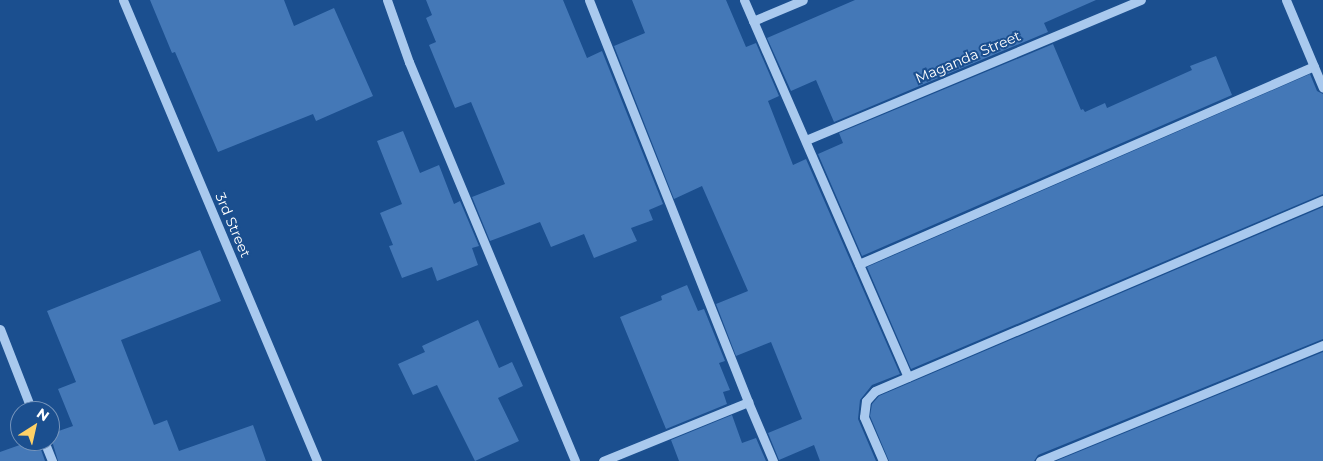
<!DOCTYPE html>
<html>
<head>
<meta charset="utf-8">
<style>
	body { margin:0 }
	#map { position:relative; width:1323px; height:461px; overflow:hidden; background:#1b4f8f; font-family:Montserrat,sans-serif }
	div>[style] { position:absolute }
	.building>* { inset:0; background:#4478b7 }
	.minor>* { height:9px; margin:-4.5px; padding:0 4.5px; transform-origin:4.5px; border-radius:4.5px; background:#a9c9ee }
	span { translate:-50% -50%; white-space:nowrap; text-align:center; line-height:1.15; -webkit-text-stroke:4px #1b4f8f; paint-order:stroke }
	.street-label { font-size:14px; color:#fff }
	.north { position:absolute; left:10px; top:401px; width:50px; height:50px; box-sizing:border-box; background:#1b4f8f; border:1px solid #7695bc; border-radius:50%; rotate:35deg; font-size:14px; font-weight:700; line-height:20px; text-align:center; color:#fff }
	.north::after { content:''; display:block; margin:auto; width:18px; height:22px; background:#ffd166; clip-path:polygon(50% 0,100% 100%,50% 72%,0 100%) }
</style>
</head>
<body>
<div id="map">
	<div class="building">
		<div style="clip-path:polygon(150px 0,284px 0,294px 26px,334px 8px,373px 96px,316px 121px,313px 114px,218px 152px,175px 52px,172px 53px)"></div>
		<div style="clip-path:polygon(426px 0,563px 0,587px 58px,602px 51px,663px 204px,649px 210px,653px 220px,631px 228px,637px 241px,594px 258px,584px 234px,551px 247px,540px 222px,490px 241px,472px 197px,505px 184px,471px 102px,455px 108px,429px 45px,436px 42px,426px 18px,432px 15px)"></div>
		<div style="clip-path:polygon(632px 0,726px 0,746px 47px,756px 43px,779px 96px,768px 101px,793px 165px,806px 159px,900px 374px,872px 385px,860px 400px,858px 419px,876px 461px,820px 461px,814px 445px,779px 460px,768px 433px,802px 419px,771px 342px,736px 356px,716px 304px,748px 291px,702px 186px,674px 199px,614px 46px,645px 33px)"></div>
		<div style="clip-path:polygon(855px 0,1096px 0,1044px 23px,1048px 32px,834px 122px,816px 80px,791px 91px,767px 38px)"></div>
		<div style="clip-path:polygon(1053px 44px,1081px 110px,1083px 109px,1085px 112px,1105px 103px,1107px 108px,1192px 70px,1190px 66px,1216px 56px,1232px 95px,862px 256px,818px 154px,843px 143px,839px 133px)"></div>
		<div style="clip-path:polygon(1310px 74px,1317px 91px,1323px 94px,1323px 194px,911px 369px,867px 267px)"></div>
		<div style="clip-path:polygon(403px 131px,420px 173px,439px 165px,454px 204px,460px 201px,479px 246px,472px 248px,478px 265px,437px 281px,432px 267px,402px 278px,389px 246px,393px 245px,380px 213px,402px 204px,377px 141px)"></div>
		<div style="clip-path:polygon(1323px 207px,1323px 339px,1038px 455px,1034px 461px,889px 461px,870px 416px,872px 404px,879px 396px)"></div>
		<div style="clip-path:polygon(200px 250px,221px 301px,121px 340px,154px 425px,167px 420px,179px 451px,253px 425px,266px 461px,58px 461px,50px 434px,73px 426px,58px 389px,76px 382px,47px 311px)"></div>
		<div style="clip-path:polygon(687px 285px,698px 311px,704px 309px,725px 361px,719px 363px,730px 390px,723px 392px,727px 404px,666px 429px,620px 317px,662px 300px,661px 296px)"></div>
		<div style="clip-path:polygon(478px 320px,499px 368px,512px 362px,523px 386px,498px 398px,519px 441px,475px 461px,437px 385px,413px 395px,398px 364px,425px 352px,422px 346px)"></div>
		<div style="clip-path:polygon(1323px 352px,1323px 461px,1056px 461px)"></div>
		<div style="clip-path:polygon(732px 415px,742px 443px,756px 438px,766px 461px,679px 461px,671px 440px)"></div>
		<div style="clip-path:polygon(31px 441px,38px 441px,45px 461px,0 461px,0 452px)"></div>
	</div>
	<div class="minor">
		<div style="left:123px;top:0;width:500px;rotate:67.18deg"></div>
		<div style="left:387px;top:0;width:66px;rotate:70.5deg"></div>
		<div style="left:409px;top:62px;width:432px;rotate:67.4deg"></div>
		<div style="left:589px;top:0;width:432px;rotate:68.4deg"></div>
		<div style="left:748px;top:402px;width:64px;rotate:67deg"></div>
		<div style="left:744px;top:0;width:411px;rotate:66.5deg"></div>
		<div style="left:1286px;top:0;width:95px;rotate:67.2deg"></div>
		<div style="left:753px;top:21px;width:54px;rotate:-22.8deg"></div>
		<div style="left:806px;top:140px;width:363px;rotate:-22.7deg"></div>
		<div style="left:859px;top:264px;width:496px;rotate:-23.5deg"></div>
		<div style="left:0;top:329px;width:88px;rotate:68.7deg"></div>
		<div style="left:44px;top:441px;width:22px;rotate:68deg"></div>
		<div style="left:603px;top:461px;width:157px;rotate:-22.1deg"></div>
		<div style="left:883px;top:461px;width:48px;rotate:-113.4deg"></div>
		<div style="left:864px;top:417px;width:16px;rotate:-83deg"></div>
		<div style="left:866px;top:401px;width:13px;rotate:-48deg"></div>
		<div style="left:875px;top:391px;width:487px;rotate:-23.1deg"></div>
		<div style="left:1040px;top:461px;width:306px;rotate:-22.3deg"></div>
	</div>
	<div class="street-label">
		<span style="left:968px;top:57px;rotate:-23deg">Maganda Street</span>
		<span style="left:233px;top:225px;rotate:67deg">3rd Street</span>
	</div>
	<div class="north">N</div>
</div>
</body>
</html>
